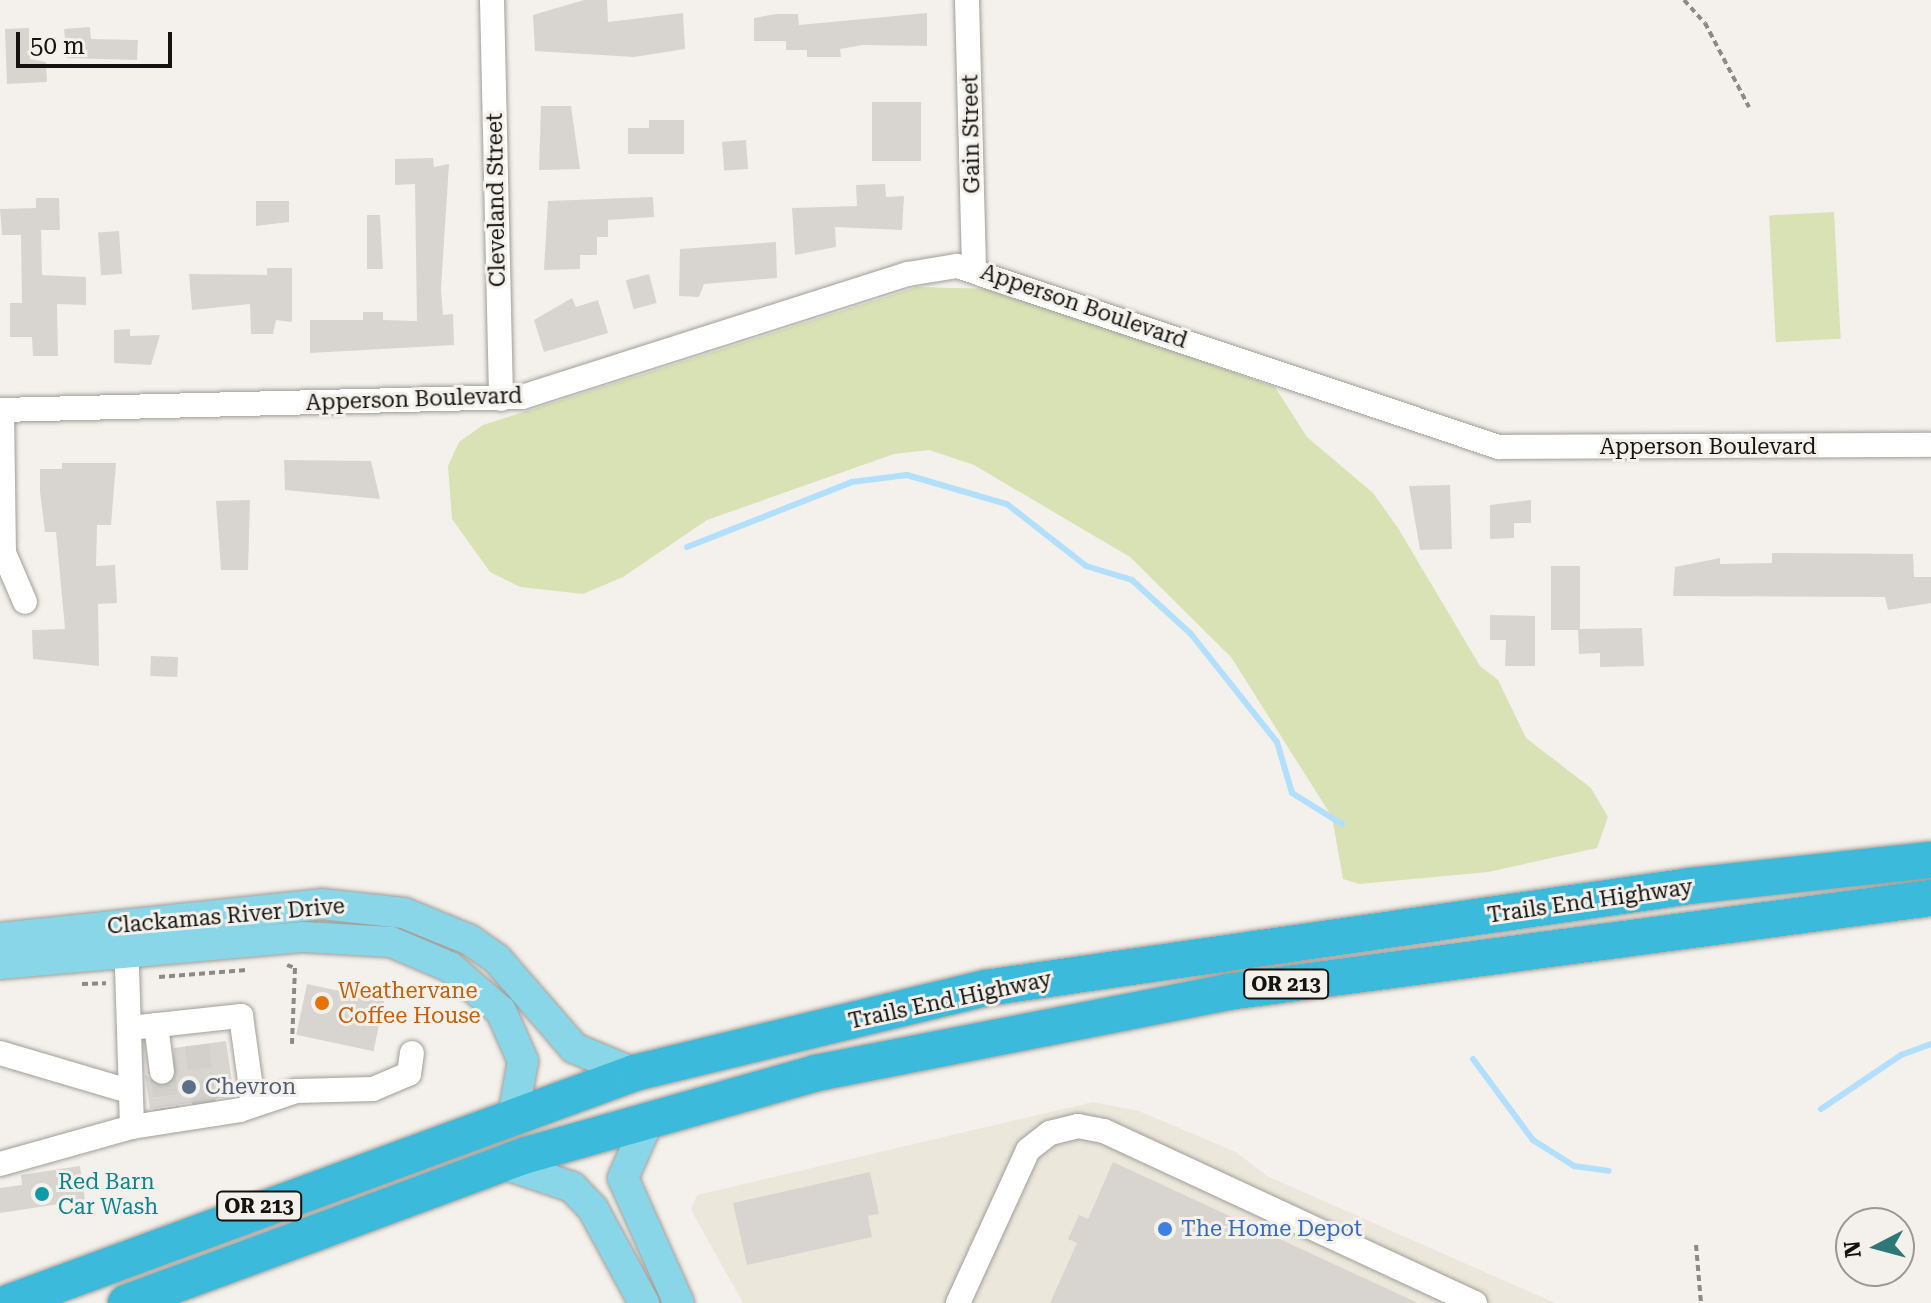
<!DOCTYPE html>
<html>
<head>
<meta charset="utf-8">
<style>
	body { margin:0 }
	#map { position:relative; width:1931px; height:1303px; overflow:hidden; background:#f4f1ec; font-family:"Roboto Serif",serif }
	div>[style] { position:absolute }
	.built>* { inset:0; background:#ece7db }
	.green>* { inset:0; background:#d9e2b5; transform-origin:0 0 }
	.stream>* { height:6px; margin:-3px; padding:0 3px; transform-origin:3px; border-radius:3px; background:#b1dffc }
	.building>* { inset:0; background:#d8d5d1; transform-origin:0 0 }
	.minor-tunnel>* { height:24px; margin-top:-12px; transform-origin:0; background:repeating-linear-gradient(90deg,#d2d0cb 0 24px,transparent 0 36px) }
	.path>* { height:4px; margin-top:-2px; transform-origin:0; background:repeating-linear-gradient(90deg,#8c8a86 0 6px,transparent 0 10px) }
	.roads { filter:drop-shadow(0 0 2px #a09e99) drop-shadow(0 0 2px #a09e99) }
	.minor>* { height:24px; margin:-12px; padding:0 12px; transform-origin:12px; border-radius:12px; background:#fff }
	.major>* { height:30px; margin:-15px; padding:0 15px; transform-origin:15px; border-radius:15px; background:#8ad6e9 }
	.highway>* { height:36px; margin:-18px; padding:0 18px; transform-origin:18px; border-radius:18px; background:#3cbadb }
	.dots>* { width:22px; height:22px; translate:-50% -50%; box-sizing:border-box; border:4px solid #f4f1ec; border-radius:50% }
	span { translate:-50% -50%; white-space:nowrap; text-align:center; line-height:1.15; -webkit-text-stroke:6px #f4f1ec; paint-order:stroke }
	.shield-label span { padding:2px 6px; background:#f4f1ec; border:2px solid; border-radius:6px; -webkit-text-stroke-width:0 }
	.shield-label { font-size:20px; color:#141311; font-weight:700 }
	.street-label { font-size:22px; color:#141311 }
	.food-label { font-size:22px; color:#c56008 }
	.left { translate:0 -50%; text-align:left }
	.service-label { font-size:22px; color:#4e5e75 }
	.culture-label { font-size:22px; color:#0d838f }
	.shop-label { font-size:22px; color:#366cbe }
	.north { position:absolute; left:1835px; top:1207px; width:80px; height:80px; box-sizing:border-box; background:#f4f1ec; border:2px solid #9a9894; border-radius:50%; rotate:264deg; font-size:22px; font-weight:700; line-height:32px; text-align:center; color:#141311 }
	.north::after { content:''; display:block; margin:auto; width:28px; height:36px; background:#2f7878; clip-path:polygon(50% 0,100% 100%,50% 72%,0 100%) }
	.scale { position:absolute; left:16px; top:32px; width:156px; height:36px; box-sizing:border-box; border:4px solid #141311; border-top:0; padding-left:10px; font-size:24px; line-height:28px; white-space:nowrap; color:#141311; -webkit-text-stroke:6px #f4f1ec; paint-order:stroke }
</style>
</head>
<body>
<div id="map">
	<div class="built">
		<div style="clip-path:polygon(1093px 1102px,1139px 1111px,1236px 1152px,1267px 1176px,1555px 1303px,743px 1303px,691px 1210px,697px 1195px)"></div>
	</div>
	<div class="green">
		<div style="left:1834px;top:212px;width:127px;height:65px;rotate:87deg"></div>
		<div style="clip-path:polygon(917px 287px,996px 289px,1275px 387px,1307px 437px,1373px 493px,1398px 528px,1480px 666px,1498px 680px,1526px 738px,1591px 788px,1608px 817px,1597px 848px,1488px 872px,1359px 884px,1343px 879px,1332px 817px,1231px 657px,1130px 557px,974px 465px,929px 450px,894px 454px,707px 520px,623px 577px,583px 594px,520px 587px,490px 572px,452px 519px,448px 466px,459px 442px,483px 425px)"></div>
	</div>
	<div class="stream">
		<div style="left:687px;top:547px;width:177px;rotate:-21.5deg"></div>
		<div style="left:852px;top:482px;width:55px;rotate:-7.3deg"></div>
		<div style="left:907px;top:475px;width:104px;rotate:16.2deg"></div>
		<div style="left:1007px;top:504px;width:100px;rotate:38.1deg"></div>
		<div style="left:1086px;top:566px;width:48px;rotate:16.9deg"></div>
		<div style="left:1132px;top:580px;width:80px;rotate:42.5deg"></div>
		<div style="left:1191px;top:634px;width:138px;rotate:51.5deg"></div>
		<div style="left:1277px;top:742px;width:53px;rotate:73.6deg"></div>
		<div style="left:1292px;top:793px;width:59px;rotate:31.8deg"></div>
		<div style="left:1473px;top:1059px;width:101px;rotate:53.5deg"></div>
		<div style="left:1533px;top:1140px;width:49px;rotate:32.4deg"></div>
		<div style="left:1574px;top:1166px;width:35px;rotate:8deg"></div>
		<div style="left:1821px;top:1109px;width:97px;rotate:-34deg"></div>
		<div style="left:1901px;top:1055px;width:32px;rotate:-20deg"></div>
	</div>
	<div class="building">
		<div style="clip-path:polygon(584px 0,607px 0,608px 22px,683px 13px,685px 49px,634px 57px,535px 51px,533px 15px)"></div>
		<div style="clip-path:polygon(927px 13px,927px 46px,863px 45px,840px 49px,841px 57px,807px 57px,807px 50px,786px 50px,786px 41px,754px 41px,754px 18px,777px 14px,798px 14px,799px 25px)"></div>
		<div style="clip-path:polygon(90px 27px,91px 39px,138px 40px,137px 60px,67px 58px,64px 29px)"></div>
		<div style="clip-path:polygon(29px 28px,30px 59px,46px 62px,47px 82px,7px 84px,5px 29px)"></div>
		<div style="left:872px;top:102px;width:49px;height:59px"></div>
		<div style="clip-path:polygon(541px 106px,571px 106px,580px 169px,539px 170px)"></div>
		<div style="clip-path:polygon(649px 120px,684px 120px,684px 154px,628px 154px,628px 128px,649px 128px)"></div>
		<div style="left:746px;top:140px;width:29px;height:24px;rotate:86deg"></div>
		<div style="clip-path:polygon(433px 158px,434px 167px,449px 164px,441px 289px,443px 315px,453px 314px,454px 345px,310px 353px,310px 320px,363px 320px,363px 312px,383px 312px,383px 320px,417px 321px,415px 184px,395px 185px,395px 159px)"></div>
		<div style="clip-path:polygon(885px 184px,886px 197px,904px 196px,902px 230px,835px 227px,836px 247px,795px 255px,792px 208px,857px 206px,856px 185px)"></div>
		<div style="clip-path:polygon(653px 197px,654px 217px,608px 220px,608px 237px,597px 237px,597px 255px,580px 255px,580px 269px,544px 270px,548px 201px)"></div>
		<div style="clip-path:polygon(36px 198px,59px 198px,60px 230px,41px 230px,42px 275px,86px 277px,86px 305px,57px 304px,58px 356px,33px 356px,32px 337px,10px 337px,10px 303px,22px 303px,21px 235px,2px 235px,0 209px,36px 208px)"></div>
		<div style="clip-path:polygon(256px 201px,289px 201px,289px 222px,256px 226px)"></div>
		<div style="clip-path:polygon(367px 215px,380px 215px,383px 269px,367px 269px)"></div>
		<div style="left:119px;top:231px;width:43px;height:21px;rotate:86deg"></div>
		<div style="clip-path:polygon(776px 242px,777px 278px,704px 284px,699px 297px,679px 296px,680px 249px)"></div>
		<div style="clip-path:polygon(267px 268px,292px 268px,292px 322px,276px 320px,273px 334px,251px 334px,250px 304px,192px 310px,189px 274px,267px 275px)"></div>
		<div style="left:649px;top:274px;width:30px;height:24px;rotate:75deg"></div>
		<div style="clip-path:polygon(572px 298px,576px 307px,598px 300px,608px 333px,544px 352px,534px 320px)"></div>
		<div style="clip-path:polygon(130px 329px,130px 336px,160px 335px,151px 365px,114px 363px,114px 330px)"></div>
		<div style="clip-path:polygon(284px 460px,371px 461px,380px 499px,285px 490px)"></div>
		<div style="clip-path:polygon(62px 463px,116px 463px,111px 525px,97px 525px,96px 566px,115px 565px,117px 603px,98px 604px,99px 666px,33px 659px,32px 630px,65px 629px,56px 532px,45px 532px,40px 492px,40px 469px,62px 469px)"></div>
		<div style="clip-path:polygon(1450px 485px,1452px 549px,1420px 550px,1409px 486px)"></div>
		<div style="clip-path:polygon(250px 500px,248px 570px,221px 570px,216px 501px)"></div>
		<div style="clip-path:polygon(1531px 500px,1531px 523px,1514px 523px,1514px 538px,1490px 539px,1490px 505px)"></div>
		<div style="clip-path:polygon(1772px 553px,1913px 554px,1914px 577px,1931px 577px,1931px 603px,1888px 610px,1885px 597px,1673px 596px,1675px 567px,1720px 558px,1720px 564px,1772px 563px)"></div>
		<div style="left:1551px;top:566px;width:29px;height:64px"></div>
		<div style="clip-path:polygon(1490px 615px,1535px 616px,1535px 666px,1505px 666px,1506px 640px,1490px 640px)"></div>
		<div style="clip-path:polygon(1642px 628px,1644px 666px,1600px 667px,1600px 653px,1579px 654px,1578px 629px)"></div>
		<div style="left:151px;top:656px;width:27px;height:20px;rotate:2deg"></div>
		<div style="left:307px;top:984px;width:79px;height:52px;rotate:12deg"></div>
		<div style="clip-path:polygon(226px 1041px,234px 1096px,150px 1109px,145px 1074px,157px 1086px,172px 1083px,174px 1048px)"></div>
		<div style="clip-path:polygon(1113px 1162px,1418px 1303px,1050px 1303px,1077px 1243px,1068px 1239px,1079px 1215px,1088px 1219px)"></div>
		<div style="clip-path:polygon(80px 1166px,85px 1200px,0 1213px,0 1188px,22px 1185px,21px 1175px)"></div>
		<div style="clip-path:polygon(870px 1172px,879px 1214px,868px 1216px,872px 1237px,747px 1265px,733px 1203px)"></div>
	</div>
	<div class="minor-tunnel">
		<div style="left:197px;top:1045px;width:59px;rotate:83.2deg"></div>
		<div style="left:162px;top:1072px;width:38px;rotate:83deg"></div>
	</div>
	<div class="path">
		<div style="left:1684px;top:0;width:31px;rotate:48deg"></div>
		<div style="left:1705px;top:23px;width:95px;rotate:62.4deg"></div>
		<div style="left:287px;top:965px;width:9px;rotate:21deg"></div>
		<div style="left:295px;top:968px;width:76px;rotate:92.3deg"></div>
		<div style="left:159px;top:977px;width:88px;rotate:-4.5deg"></div>
		<div style="left:82px;top:984px;width:24px;rotate:-2deg"></div>
		<div style="left:1696px;top:1245px;width:58px;rotate:85.1deg"></div>
	</div>
	<div class="roads">
		<div class="minor">
			<div style="left:492px;top:0;width:399px;rotate:88.7deg"></div>
			<div style="left:967px;top:0;width:268px;rotate:88.5deg"></div>
			<div style="left:0;top:410px;width:522px;rotate:-1.43deg"></div>
			<div style="left:522px;top:397px;width:405px;rotate:-17.7deg"></div>
			<div style="left:908px;top:274px;width:50px;rotate:-9.3deg"></div>
			<div style="left:957px;top:266px;width:571px;rotate:18.47deg"></div>
			<div style="left:1499px;top:447px;width:432px;rotate:-0.3deg"></div>
			<div style="left:2px;top:410px;width:143px;rotate:89.2deg"></div>
			<div style="left:4px;top:553px;width:53px;rotate:66.8deg"></div>
			<div style="left:156px;top:1025px;width:47px;rotate:82.7deg"></div>
			<div style="left:130px;top:1028px;width:112px;rotate:-6.2deg"></div>
			<div style="left:241px;top:1016px;width:88px;rotate:82.1deg"></div>
			<div style="left:0;top:1053px;width:134px;rotate:16.5deg"></div>
			<div style="left:132px;top:1127px;width:109px;rotate:-8.9deg"></div>
			<div style="left:240px;top:1110px;width:59px;rotate:-18.7deg"></div>
			<div style="left:296px;top:1091px;width:77px;rotate:-1.5deg"></div>
			<div style="left:373px;top:1089px;width:39px;rotate:-23deg"></div>
			<div style="left:409px;top:1074px;width:21px;rotate:-82deg"></div>
			<div style="left:0;top:1164px;width:137px;rotate:-15.7deg"></div>
			<div style="left:132px;top:1127px;width:189px;rotate:-91.8deg"></div>
			<div style="left:958px;top:1303px;width:168px;rotate:-65.4deg"></div>
			<div style="left:1028px;top:1150px;width:28px;rotate:-38deg"></div>
			<div style="left:1050px;top:1133px;width:29px;rotate:-14deg"></div>
			<div style="left:1078px;top:1126px;width:26px;rotate:11deg"></div>
			<div style="left:1104px;top:1131px;width:409px;rotate:24.9deg"></div>
		</div>
		<div class="major">
			<div style="left:0;top:938px;width:323px;rotate:-6deg"></div>
			<div style="left:321px;top:904px;width:83px;rotate:6.2deg"></div>
			<div style="left:404px;top:913px;width:71px;rotate:22.2deg"></div>
			<div style="left:470px;top:940px;width:33px;rotate:35deg"></div>
			<div style="left:497px;top:959px;width:118px;rotate:49.1deg"></div>
			<div style="left:574px;top:1048px;width:65px;rotate:22.6deg"></div>
			<div style="left:0;top:964px;width:305px;rotate:-5.1deg"></div>
			<div style="left:304px;top:937px;width:87px;rotate:3.3deg"></div>
			<div style="left:391px;top:942px;width:64px;rotate:23deg"></div>
			<div style="left:450px;top:967px;width:67px;rotate:40.8deg"></div>
			<div style="left:501px;top:1011px;width:55px;rotate:66.3deg"></div>
			<div style="left:523px;top:1061px;width:57px;rotate:100.1deg"></div>
			<div style="left:650px;top:1117px;width:67px;rotate:113.9deg"></div>
			<div style="left:623px;top:1178px;width:137px;rotate:65.9deg"></div>
			<div style="left:507px;top:1165px;width:69px;rotate:18.7deg"></div>
			<div style="left:572px;top:1187px;width:30px;rotate:46deg"></div>
			<div style="left:593px;top:1209px;width:107px;rotate:61.5deg"></div>
		</div>
		<div class="highway">
			<div style="left:8px;top:1303px;width:667px;rotate:-20.17deg"></div>
			<div style="left:634px;top:1073px;width:362px;rotate:-13.6deg"></div>
			<div style="left:986px;top:988px;width:711px;rotate:-8.24deg"></div>
			<div style="left:1690px;top:886px;width:242px;rotate:-6.2deg"></div>
			<div style="left:126px;top:1303px;width:427px;rotate:-20.3deg"></div>
			<div style="left:527px;top:1155px;width:300px;rotate:-15.8deg"></div>
			<div style="left:816px;top:1073px;width:420px;rotate:-11.1deg"></div>
			<div style="left:1228px;top:992px;width:709px;rotate:-7.62deg"></div>
		</div>
	</div>
	<div class="dots">
		<div style="left:322px;top:1003px;background:#e8710a"></div>
		<div style="left:189px;top:1087px;background:#5c6f8a"></div>
		<div style="left:42px;top:1194px;background:#0f9aa8"></div>
		<div style="left:1165px;top:1229px;background:#3f7fe0"></div>
	</div>
	<div class="shield-label">
		<span style="left:1286px;top:984px">OR 213</span>
		<span style="left:259px;top:1206px">OR 213</span>
	</div>
	<div class="street-label">
		<span style="left:971px;top:134px;rotate:-91deg">Gain Street</span>
		<span style="left:496px;top:200px;rotate:-91deg">Cleveland Street</span>
		<span style="left:1084px;top:306px;rotate:19deg">Apperson Boulevard</span>
		<span style="left:414px;top:399px;rotate:-2deg">Apperson Boulevard</span>
		<span style="left:1708px;top:447px">Apperson Boulevard</span>
		<span style="left:1590px;top:901px;rotate:-8deg">Trails End Highway</span>
		<span style="left:226px;top:916px;rotate:-5deg">Clackamas River Drive</span>
		<span style="left:950px;top:1000px;rotate:-12deg">Trails End Highway</span>
	</div>
	<div class="food-label">
		<span class="left" style="left:338px;top:1003px">Weathervane<br>Coffee House</span>
	</div>
	<div class="service-label">
		<span class="left" style="left:205px;top:1087px">Chevron</span>
	</div>
	<div class="culture-label">
		<span class="left" style="left:58px;top:1194px">Red Barn<br>Car Wash</span>
	</div>
	<div class="shop-label">
		<span class="left" style="left:1181px;top:1229px">The Home Depot</span>
	</div>
	<div class="north">N</div>
	<div class="scale">50 m</div>
</div>
</body>
</html>
